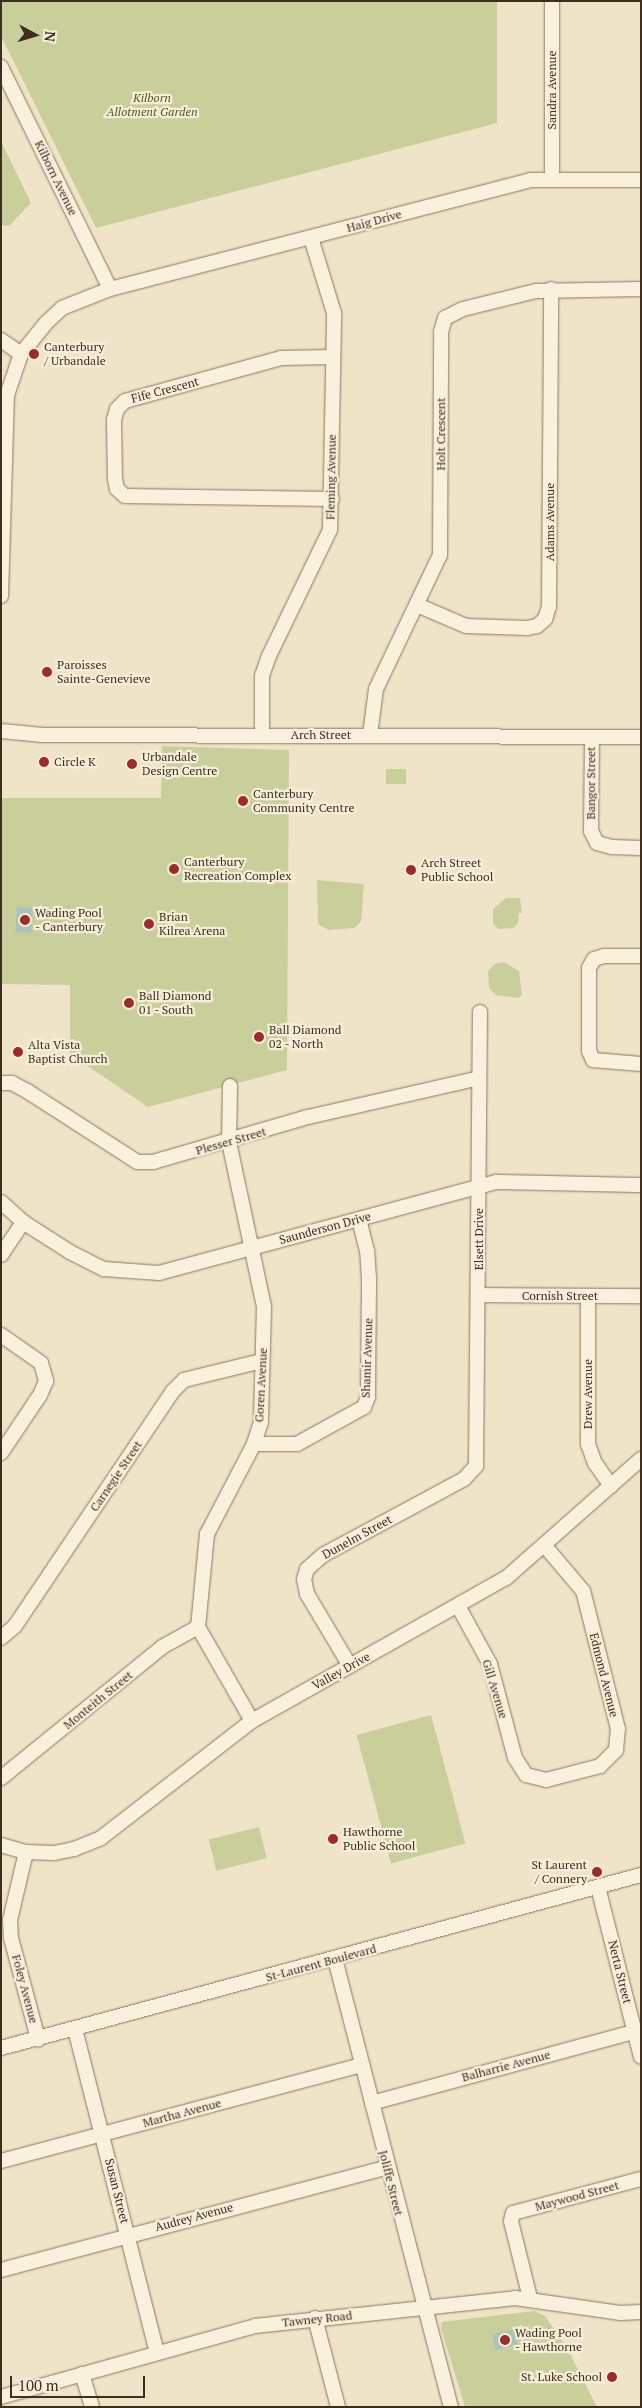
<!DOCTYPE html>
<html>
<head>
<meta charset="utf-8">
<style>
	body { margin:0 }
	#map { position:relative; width:642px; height:2408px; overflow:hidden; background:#f0e4c8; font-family:"PT Serif",serif }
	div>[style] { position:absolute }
	.green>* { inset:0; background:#c9cf9b; transform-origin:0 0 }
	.water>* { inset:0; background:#a9c4bc; transform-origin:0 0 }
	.roads { filter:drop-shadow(0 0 1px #8d765c) drop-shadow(0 0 1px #8d765c) }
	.minor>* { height:14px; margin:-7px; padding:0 7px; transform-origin:7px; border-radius:7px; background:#faf1dc }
	.dots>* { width:14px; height:14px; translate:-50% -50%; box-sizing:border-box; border:2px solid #f7eed8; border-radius:50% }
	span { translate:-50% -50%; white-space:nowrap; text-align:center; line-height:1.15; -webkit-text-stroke:4.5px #f7eed8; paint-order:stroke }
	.street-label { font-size:12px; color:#3d2e20 }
	.park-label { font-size:12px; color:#4d5a26; font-style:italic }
	.poi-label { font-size:12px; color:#3d2e20 }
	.left { translate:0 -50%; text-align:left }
	.right { translate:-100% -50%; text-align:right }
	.frame { position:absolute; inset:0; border:2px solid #3d2e20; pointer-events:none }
	.north { position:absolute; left:10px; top:10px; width:50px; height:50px; -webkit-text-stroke:4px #f7eed8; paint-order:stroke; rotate:96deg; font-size:14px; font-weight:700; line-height:20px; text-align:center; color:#3d2e20 }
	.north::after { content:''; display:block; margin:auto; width:18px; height:22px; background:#3d2e20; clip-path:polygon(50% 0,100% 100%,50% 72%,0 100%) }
	.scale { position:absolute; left:10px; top:2376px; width:135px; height:22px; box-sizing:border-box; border:2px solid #3d2e20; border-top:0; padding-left:6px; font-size:15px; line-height:18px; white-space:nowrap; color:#3d2e20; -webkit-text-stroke:4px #f7eed8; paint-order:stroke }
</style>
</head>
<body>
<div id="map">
	<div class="green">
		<div style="clip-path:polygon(1px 1px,497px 1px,497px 123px,96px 228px,1px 36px)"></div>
		<div style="clip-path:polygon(1px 141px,31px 203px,9px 226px,1px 225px)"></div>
		<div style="clip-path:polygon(162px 746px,289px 750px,287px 1070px,148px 1107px,70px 1054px,70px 985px,1px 984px,1px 798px,161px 798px)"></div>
		<div style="left:386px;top:769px;width:20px;height:15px"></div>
		<div style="clip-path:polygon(317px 880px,364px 884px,361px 922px,354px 928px,328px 930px,318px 924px)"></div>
		<div style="clip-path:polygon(506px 898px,520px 898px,522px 913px,519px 913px,518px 923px,514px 928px,499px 929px,493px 924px,493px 909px)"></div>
		<div style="clip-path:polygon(504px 962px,519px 971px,522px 995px,518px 998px,496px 995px,489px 988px,488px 971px,495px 964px)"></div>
		<div style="left:431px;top:1715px;width:133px;height:77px;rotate:75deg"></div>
		<div style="left:259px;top:1827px;width:32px;height:52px;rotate:76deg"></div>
		<div style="clip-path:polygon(534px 2311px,545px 2316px,567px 2348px,597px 2407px,465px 2407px,441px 2328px,442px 2322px)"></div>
	</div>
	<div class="water">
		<div style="left:17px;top:907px;width:16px;height:25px;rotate:4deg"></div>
		<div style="left:514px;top:2329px;width:16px;height:23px;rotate:76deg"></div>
	</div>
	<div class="roads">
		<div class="minor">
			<div style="left:552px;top:1px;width:178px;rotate:90deg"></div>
			<div style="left:1px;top:67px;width:247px;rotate:63.8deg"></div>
			<div style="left:1px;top:340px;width:24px;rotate:35deg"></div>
			<div style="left:332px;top:499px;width:207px;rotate:-179.2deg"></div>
			<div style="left:125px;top:496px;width:11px;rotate:-139deg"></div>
			<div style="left:117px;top:489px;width:10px;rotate:-101deg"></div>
			<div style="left:115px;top:479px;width:59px;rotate:-91deg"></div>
			<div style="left:114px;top:420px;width:11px;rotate:-75deg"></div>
			<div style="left:117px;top:409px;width:11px;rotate:-45deg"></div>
			<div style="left:125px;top:401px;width:162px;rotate:-15.4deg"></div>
			<div style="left:281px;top:358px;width:51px;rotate:-1.1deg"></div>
			<div style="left:1px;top:596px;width:201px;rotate:-88.3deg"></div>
			<div style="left:7px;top:395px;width:43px;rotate:-71.1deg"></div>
			<div style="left:21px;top:354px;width:40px;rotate:-51deg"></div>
			<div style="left:46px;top:323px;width:22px;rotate:-43deg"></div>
			<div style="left:62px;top:308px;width:52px;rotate:-21.6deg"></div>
			<div style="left:110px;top:289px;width:434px;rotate:-14.5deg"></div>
			<div style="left:530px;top:180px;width:111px"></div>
			<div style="left:417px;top:605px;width:53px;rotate:23.2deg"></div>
			<div style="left:466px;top:626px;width:61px;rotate:1.9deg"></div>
			<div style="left:527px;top:628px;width:10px;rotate:-11deg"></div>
			<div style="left:537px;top:626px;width:11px;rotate:-41deg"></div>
			<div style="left:545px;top:619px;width:13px;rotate:-72deg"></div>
			<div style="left:549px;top:607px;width:318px;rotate:-89.6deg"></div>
			<div style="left:1px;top:731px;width:42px;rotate:5.4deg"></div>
			<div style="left:43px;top:735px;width:598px;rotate:0.19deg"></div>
			<div style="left:262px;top:735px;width:59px;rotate:-90deg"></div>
			<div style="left:262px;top:676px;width:21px;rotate:-71deg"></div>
			<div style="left:269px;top:656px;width:140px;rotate:-64.2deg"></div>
			<div style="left:330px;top:530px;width:217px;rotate:-88.9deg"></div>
			<div style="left:334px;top:313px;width:78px;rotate:-107deg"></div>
			<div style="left:370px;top:735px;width:46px;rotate:-82.6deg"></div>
			<div style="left:376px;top:689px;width:148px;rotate:-64.5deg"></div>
			<div style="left:440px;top:555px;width:223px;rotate:-89.7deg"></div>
			<div style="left:441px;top:332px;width:15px;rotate:-74deg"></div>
			<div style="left:445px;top:318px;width:20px;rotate:-27deg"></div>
			<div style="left:463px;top:309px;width:75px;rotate:-13.9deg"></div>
			<div style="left:536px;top:291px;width:105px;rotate:-1.1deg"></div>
			<div style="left:592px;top:737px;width:94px;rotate:90.6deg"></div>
			<div style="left:591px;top:831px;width:13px;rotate:63deg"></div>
			<div style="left:597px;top:843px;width:16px;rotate:15deg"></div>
			<div style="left:612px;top:847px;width:29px;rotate:2deg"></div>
			<div style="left:641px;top:956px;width:37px;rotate:180deg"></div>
			<div style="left:604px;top:956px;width:10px;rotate:163deg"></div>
			<div style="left:594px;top:959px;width:10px;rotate:119deg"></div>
			<div style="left:589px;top:968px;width:83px;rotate:90deg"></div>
			<div style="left:589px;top:1051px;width:10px;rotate:66deg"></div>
			<div style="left:593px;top:1060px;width:48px;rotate:4.8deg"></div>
			<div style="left:1px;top:1083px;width:11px"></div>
			<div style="left:12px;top:1083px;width:17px;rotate:28deg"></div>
			<div style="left:27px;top:1091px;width:131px;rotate:32.8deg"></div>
			<div style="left:137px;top:1162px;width:16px"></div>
			<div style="left:153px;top:1162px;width:161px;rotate:-16.2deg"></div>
			<div style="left:308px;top:1117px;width:175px;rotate:-12.8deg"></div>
			<div style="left:230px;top:1086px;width:56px;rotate:91deg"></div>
			<div style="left:229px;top:1142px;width:168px;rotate:78deg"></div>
			<div style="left:264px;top:1306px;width:116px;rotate:91.5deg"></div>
			<div style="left:261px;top:1422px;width:23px;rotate:108deg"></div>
			<div style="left:254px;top:1444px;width:102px;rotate:117.6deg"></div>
			<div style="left:207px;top:1534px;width:93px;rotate:95.5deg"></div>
			<div style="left:198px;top:1627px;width:108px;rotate:60.1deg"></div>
			<div style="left:1px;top:1202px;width:30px;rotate:42deg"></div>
			<div style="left:23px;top:1222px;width:56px;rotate:32.6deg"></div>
			<div style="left:70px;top:1252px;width:38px;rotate:27deg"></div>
			<div style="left:104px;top:1269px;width:55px;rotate:4.2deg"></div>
			<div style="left:159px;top:1273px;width:349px;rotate:-15.1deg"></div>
			<div style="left:496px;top:1182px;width:145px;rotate:1.2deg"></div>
			<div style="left:1px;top:1255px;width:40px;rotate:-56deg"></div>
			<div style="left:479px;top:1295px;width:162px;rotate:0.4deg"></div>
			<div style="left:588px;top:1296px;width:148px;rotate:90deg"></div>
			<div style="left:588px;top:1444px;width:20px;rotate:70deg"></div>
			<div style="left:595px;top:1463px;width:28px;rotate:55deg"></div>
			<div style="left:1px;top:1335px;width:49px;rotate:35deg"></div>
			<div style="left:41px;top:1363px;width:19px;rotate:74deg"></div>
			<div style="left:46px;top:1381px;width:15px;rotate:113deg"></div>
			<div style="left:40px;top:1395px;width:70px;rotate:123.9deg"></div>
			<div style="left:254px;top:1444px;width:43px"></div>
			<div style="left:297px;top:1444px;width:77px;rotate:-28.9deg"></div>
			<div style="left:364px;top:1407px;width:11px;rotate:-68deg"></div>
			<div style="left:368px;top:1397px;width:119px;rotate:-89.5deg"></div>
			<div style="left:369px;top:1278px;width:27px;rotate:-94deg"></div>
			<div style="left:367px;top:1251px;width:33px;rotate:-104deg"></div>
			<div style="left:458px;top:1606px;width:66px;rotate:61.1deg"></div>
			<div style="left:490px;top:1664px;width:97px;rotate:75.1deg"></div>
			<div style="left:515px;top:1758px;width:20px;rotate:57deg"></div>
			<div style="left:526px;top:1775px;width:21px;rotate:14deg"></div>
			<div style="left:546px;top:1780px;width:56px;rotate:-14.5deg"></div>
			<div style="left:600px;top:1766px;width:23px;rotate:-45deg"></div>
			<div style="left:616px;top:1750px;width:21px;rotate:-85deg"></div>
			<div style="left:618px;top:1729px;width:142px;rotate:-104.2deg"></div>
			<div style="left:583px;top:1591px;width:59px;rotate:-130.2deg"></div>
			<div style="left:1px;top:1638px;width:18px;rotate:-41deg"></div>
			<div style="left:15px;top:1626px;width:283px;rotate:-56.1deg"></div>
			<div style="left:173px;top:1391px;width:16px;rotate:-45deg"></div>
			<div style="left:184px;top:1380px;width:80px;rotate:-13.7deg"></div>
			<div style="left:350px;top:1666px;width:84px;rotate:-120.8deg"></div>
			<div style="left:307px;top:1594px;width:15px;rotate:-101deg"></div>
			<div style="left:304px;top:1579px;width:10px;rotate:-73deg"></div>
			<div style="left:307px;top:1569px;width:21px;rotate:-41deg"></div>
			<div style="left:323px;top:1555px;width:160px;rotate:-28.3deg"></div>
			<div style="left:464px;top:1479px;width:18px;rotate:-47deg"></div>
			<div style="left:476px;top:1466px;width:454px;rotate:-89.5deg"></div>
			<div style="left:1px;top:1778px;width:208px;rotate:-39.1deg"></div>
			<div style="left:162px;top:1647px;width:41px;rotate:-29.1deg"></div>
			<div style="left:1px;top:1845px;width:26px;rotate:16deg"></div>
			<div style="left:26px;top:1852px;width:28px;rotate:2deg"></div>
			<div style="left:54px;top:1853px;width:20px;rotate:-11deg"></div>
			<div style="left:74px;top:1849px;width:29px;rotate:-22deg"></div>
			<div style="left:101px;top:1838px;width:191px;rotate:-37.8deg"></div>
			<div style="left:252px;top:1721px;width:291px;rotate:-29.4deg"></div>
			<div style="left:506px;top:1578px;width:180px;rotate:-41.4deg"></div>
			<div style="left:26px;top:1852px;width:70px;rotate:103.2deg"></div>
			<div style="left:10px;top:1920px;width:18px;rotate:87deg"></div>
			<div style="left:11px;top:1938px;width:105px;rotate:75deg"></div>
			<div style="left:598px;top:1887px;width:175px;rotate:75.8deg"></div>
			<div style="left:335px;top:1959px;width:463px;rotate:75.5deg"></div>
			<div style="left:75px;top:2029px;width:334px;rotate:75.8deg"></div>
			<div style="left:1px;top:2048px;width:663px;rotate:-15.13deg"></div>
			<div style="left:372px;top:2103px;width:279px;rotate:-15.2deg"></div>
			<div style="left:1px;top:2161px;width:374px;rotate:-14.9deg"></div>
			<div style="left:1px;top:2270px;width:400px;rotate:-14.9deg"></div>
			<div style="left:530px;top:2298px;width:79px;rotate:-103.9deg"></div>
			<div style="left:511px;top:2221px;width:8px;rotate:-76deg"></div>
			<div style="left:513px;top:2213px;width:132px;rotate:-14.9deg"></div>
			<div style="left:315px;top:2318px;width:92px;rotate:75.5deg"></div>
			<div style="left:82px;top:2374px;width:34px;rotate:73deg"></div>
			<div style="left:1px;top:2397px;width:264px;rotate:-15.6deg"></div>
			<div style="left:255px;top:2326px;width:262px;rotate:-6.1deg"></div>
			<div style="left:515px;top:2298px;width:106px;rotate:8.1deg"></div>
			<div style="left:620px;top:2313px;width:21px;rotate:-3deg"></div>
		</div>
	</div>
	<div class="dots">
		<div style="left:34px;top:354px;background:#9e2a2b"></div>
		<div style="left:47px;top:672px;background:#9e2a2b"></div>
		<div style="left:44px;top:762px;background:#9e2a2b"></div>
		<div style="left:132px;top:764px;background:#9e2a2b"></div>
		<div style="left:243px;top:801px;background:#9e2a2b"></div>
		<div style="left:174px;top:869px;background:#9e2a2b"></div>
		<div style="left:411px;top:870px;background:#9e2a2b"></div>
		<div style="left:25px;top:920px;background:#9e2a2b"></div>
		<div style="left:149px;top:924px;background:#9e2a2b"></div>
		<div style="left:129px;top:1003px;background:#9e2a2b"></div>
		<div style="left:259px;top:1037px;background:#9e2a2b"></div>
		<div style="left:18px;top:1052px;background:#9e2a2b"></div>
		<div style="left:333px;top:1839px;background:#9e2a2b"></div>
		<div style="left:597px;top:1872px;background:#9e2a2b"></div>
		<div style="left:505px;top:2340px;background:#9e2a2b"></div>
		<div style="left:612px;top:2377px;background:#9e2a2b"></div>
	</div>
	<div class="street-label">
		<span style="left:552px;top:90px;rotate:-90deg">Sandra Avenue</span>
		<span style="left:56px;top:178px;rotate:64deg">Kilborn Avenue</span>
		<span style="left:374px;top:221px;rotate:-15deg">Haig Drive</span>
		<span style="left:165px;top:390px;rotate:-15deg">Fife Crescent</span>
		<span style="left:441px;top:434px;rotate:-90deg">Holt Crescent</span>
		<span style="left:331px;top:477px;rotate:-89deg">Fleming Avenue</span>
		<span style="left:550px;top:522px;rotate:-90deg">Adams Avenue</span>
		<span style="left:321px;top:735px">Arch Street</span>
		<span style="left:591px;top:783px;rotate:-90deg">Bangor Street</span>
		<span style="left:231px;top:1141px;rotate:-16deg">Plesser Street</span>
		<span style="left:325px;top:1228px;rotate:-15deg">Saunderson Drive</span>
		<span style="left:479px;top:1239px;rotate:-90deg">Elsett Drive</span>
		<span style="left:560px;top:1296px">Cornish Street</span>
		<span style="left:367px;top:1358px;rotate:-88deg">Shamir Avenue</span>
		<span style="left:261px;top:1385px;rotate:-87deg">Goren Avenue</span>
		<span style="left:588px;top:1394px;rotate:-90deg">Drew Avenue</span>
		<span style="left:116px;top:1476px;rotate:-56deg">Carnegie Street</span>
		<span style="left:357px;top:1537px;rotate:-29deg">Dunelm Street</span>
		<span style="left:341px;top:1671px;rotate:-29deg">Valley Drive</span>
		<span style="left:604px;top:1675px;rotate:76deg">Edmond Avenue</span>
		<span style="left:495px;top:1689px;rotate:73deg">Gill Avenue</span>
		<span style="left:98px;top:1700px;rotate:-39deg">Monteith Street</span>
		<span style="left:321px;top:1963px;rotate:-15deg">St-Laurent Boulevard</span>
		<span style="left:620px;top:1972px;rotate:76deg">Nerta Street</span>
		<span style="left:25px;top:1989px;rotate:75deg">Foley Avenue</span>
		<span style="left:506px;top:2066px;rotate:-15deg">Balharrie Avenue</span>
		<span style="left:182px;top:2113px;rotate:-15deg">Martha Avenue</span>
		<span style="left:391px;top:2183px;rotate:76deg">Joliffe Street</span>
		<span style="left:117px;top:2191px;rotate:76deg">Susan Street</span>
		<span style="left:577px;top:2196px;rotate:-15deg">Maywood Street</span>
		<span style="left:194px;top:2217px;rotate:-15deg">Audrey Avenue</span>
		<span style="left:317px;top:2319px;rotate:-6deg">Tawney Road</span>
	</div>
	<div class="park-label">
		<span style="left:152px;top:105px">Kilborn<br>Allotment Garden</span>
	</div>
	<div class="poi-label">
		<span class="left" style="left:44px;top:354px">Canterbury<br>/ Urbandale</span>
		<span class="left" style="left:57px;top:672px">Paroisses<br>Sainte-Genevieve</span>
		<span class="left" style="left:142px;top:764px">Urbandale<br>Design Centre</span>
		<span class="left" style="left:54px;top:762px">Circle K</span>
		<span class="left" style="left:253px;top:801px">Canterbury<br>Community Centre</span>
		<span class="left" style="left:184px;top:869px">Canterbury<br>Recreation Complex</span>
		<span class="left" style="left:421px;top:870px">Arch Street<br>Public School</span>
		<span class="left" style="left:35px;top:920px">Wading Pool<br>- Canterbury</span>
		<span class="left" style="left:159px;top:924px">Brian<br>Kilrea Arena</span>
		<span class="left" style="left:139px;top:1003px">Ball Diamond<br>01 - South</span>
		<span class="left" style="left:269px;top:1037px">Ball Diamond<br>02 - North</span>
		<span class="left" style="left:28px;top:1052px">Alta Vista<br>Baptist Church</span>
		<span class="left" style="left:343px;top:1839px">Hawthorne<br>Public School</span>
		<span class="right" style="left:587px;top:1872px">St Laurent<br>/ Connery</span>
		<span class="left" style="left:515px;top:2340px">Wading Pool<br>- Hawthorne</span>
		<span class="right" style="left:602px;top:2377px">St. Luke School</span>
	</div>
	<div class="frame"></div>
	<div class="north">N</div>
	<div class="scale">100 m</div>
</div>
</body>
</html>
